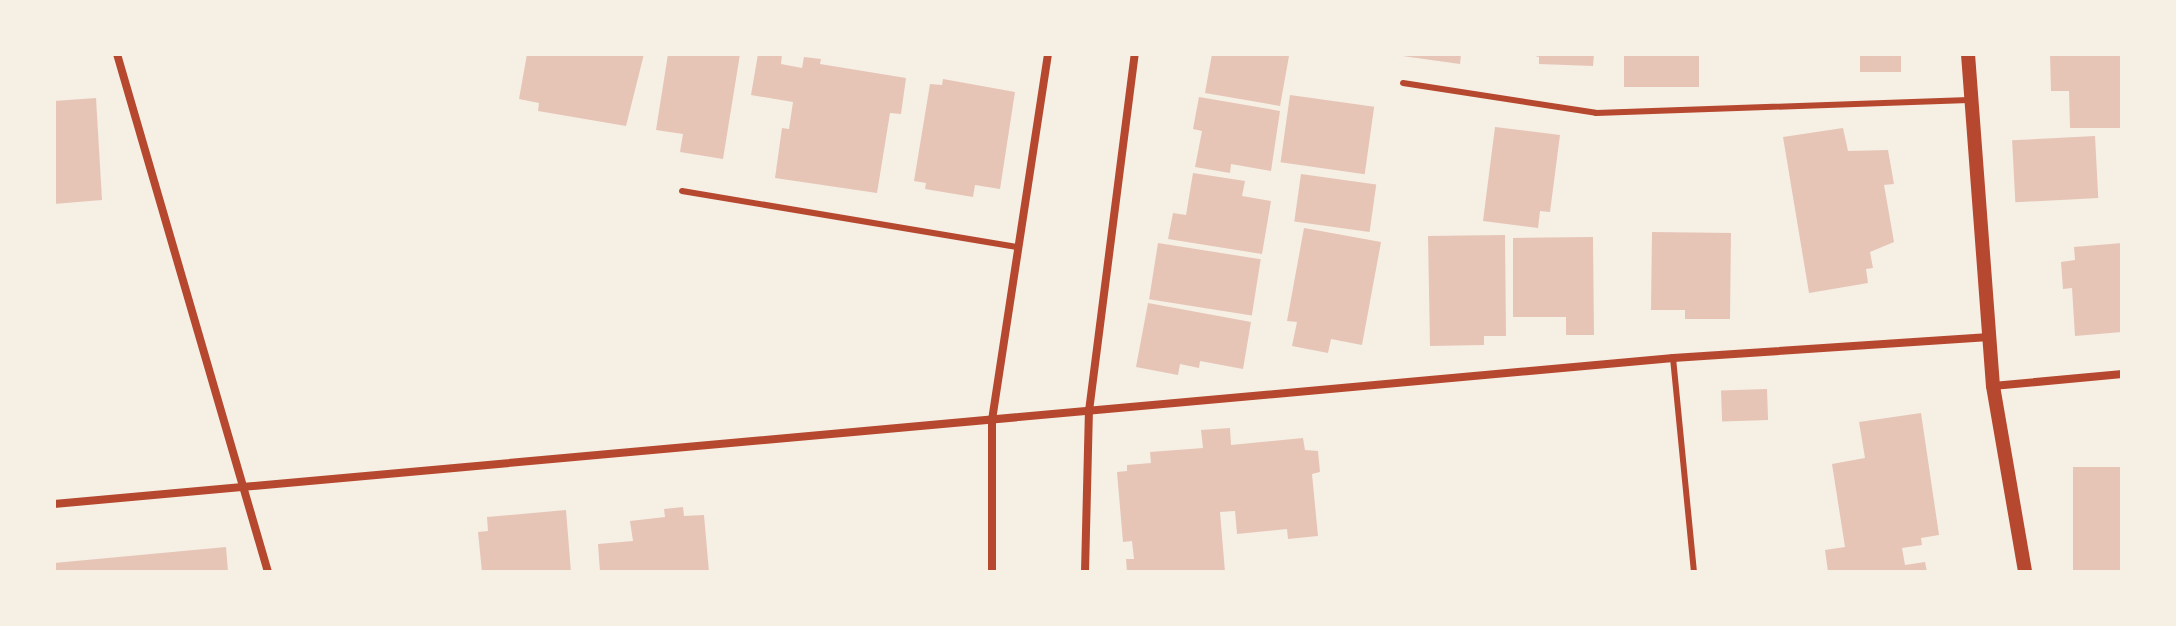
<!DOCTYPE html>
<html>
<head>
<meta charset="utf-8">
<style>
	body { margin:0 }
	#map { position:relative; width:2176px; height:626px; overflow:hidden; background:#f6efe4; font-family:Raleway,sans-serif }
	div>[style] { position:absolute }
	.building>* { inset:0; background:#e6c5b7; transform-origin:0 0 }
	.service>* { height:6px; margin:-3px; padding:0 3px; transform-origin:3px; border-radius:3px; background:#b5482f }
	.minor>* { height:8px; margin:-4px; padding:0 4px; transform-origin:4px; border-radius:4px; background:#b5482f }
	.tertiary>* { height:14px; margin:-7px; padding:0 7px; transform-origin:7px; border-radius:7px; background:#b5482f }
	span { translate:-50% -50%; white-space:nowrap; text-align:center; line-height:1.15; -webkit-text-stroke:8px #f6efe4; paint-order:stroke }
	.frame { position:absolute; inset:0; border:56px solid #f6efe4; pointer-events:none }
</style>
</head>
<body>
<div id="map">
	<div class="building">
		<div style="clip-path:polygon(527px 54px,644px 54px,626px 126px,538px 111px,539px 103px,519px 99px)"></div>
		<div style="clip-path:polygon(668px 54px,740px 54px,723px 159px,680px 152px,683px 134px,656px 130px)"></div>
		<div style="clip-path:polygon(758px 54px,782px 54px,781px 64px,802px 68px,804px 57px,821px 59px,820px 64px,906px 78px,901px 114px,890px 113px,877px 193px,775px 178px,782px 128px,789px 129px,793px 102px,751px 95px)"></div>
		<div style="clip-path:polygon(1212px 54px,1289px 56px,1280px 106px,1205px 93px)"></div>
		<div style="clip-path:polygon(1388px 54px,1461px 54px,1460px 64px)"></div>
		<div style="clip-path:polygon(1527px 54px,1594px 54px,1593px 66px,1539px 64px,1539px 57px)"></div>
		<div style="left:1624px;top:54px;width:75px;height:33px"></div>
		<div style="left:1860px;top:54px;width:41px;height:18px"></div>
		<div style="clip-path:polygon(2050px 54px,2120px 54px,2122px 128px,2070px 128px,2069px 91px,2051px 91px)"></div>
		<div style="clip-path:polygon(943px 79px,1015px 92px,1000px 189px,975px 185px,973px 197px,925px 189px,926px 183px,914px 181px,930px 84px,942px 85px)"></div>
		<div style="left:1290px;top:95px;width:85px;height:68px;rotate:8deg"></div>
		<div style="clip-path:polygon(1199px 97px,1280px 111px,1271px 171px,1231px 164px,1230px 173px,1195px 167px,1202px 131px,1193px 129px)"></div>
		<div style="clip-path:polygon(96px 98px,102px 200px,54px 204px,54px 101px)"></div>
		<div style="clip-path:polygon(1495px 127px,1560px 135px,1550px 212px,1540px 211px,1538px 228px,1483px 221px)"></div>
		<div style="clip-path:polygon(1843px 128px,1848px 151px,1888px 150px,1894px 184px,1884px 185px,1894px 242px,1870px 252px,1873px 268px,1866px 269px,1868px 283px,1809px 293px,1783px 137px)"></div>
		<div style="left:2095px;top:136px;width:62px;height:83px;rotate:87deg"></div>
		<div style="clip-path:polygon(1193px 173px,1245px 181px,1242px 196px,1271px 201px,1262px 254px,1168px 239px,1173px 213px,1186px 215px)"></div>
		<div style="left:1301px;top:174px;width:76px;height:48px;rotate:8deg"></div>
		<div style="clip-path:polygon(1304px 228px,1381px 242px,1362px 345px,1331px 339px,1328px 353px,1292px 346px,1297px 322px,1287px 321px)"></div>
		<div style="clip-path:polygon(1652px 232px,1731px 233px,1730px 319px,1685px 319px,1685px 310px,1651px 310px)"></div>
		<div style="clip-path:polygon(1505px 235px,1506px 336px,1484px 336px,1484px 345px,1430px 346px,1428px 236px)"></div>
		<div style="clip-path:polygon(1593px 237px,1594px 335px,1566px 335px,1566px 317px,1513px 317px,1513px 238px)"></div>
		<div style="left:1158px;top:243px;width:104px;height:57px;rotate:9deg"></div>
		<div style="clip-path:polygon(2122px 243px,2122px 332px,2075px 336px,2072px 288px,2063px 289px,2061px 262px,2075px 260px,2074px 247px)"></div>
		<div style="clip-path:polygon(1148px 303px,1251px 322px,1243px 369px,1200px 361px,1199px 368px,1180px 364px,1178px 375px,1136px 367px)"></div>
		<div style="left:1767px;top:389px;width:31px;height:46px;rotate:88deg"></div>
		<div style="clip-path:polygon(1921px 413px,1939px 535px,1921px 538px,1922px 545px,1902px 548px,1905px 565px,1925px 562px,1927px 572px,1828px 572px,1825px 550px,1845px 547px,1832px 464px,1865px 458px,1859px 422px)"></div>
		<div style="clip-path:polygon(1230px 428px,1231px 445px,1303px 438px,1305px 450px,1318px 451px,1320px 472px,1312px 474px,1318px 536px,1288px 539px,1287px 529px,1237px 534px,1235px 511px,1220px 512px,1225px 572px,1127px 572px,1126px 559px,1134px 559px,1132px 541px,1123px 542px,1117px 472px,1127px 471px,1127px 465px,1151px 463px,1150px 452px,1203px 448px,1201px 430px)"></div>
		<div style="left:2122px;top:467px;width:105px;height:49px;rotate:90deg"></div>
		<div style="clip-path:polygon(683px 507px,684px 516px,704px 515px,709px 572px,600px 572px,598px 544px,633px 541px,630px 521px,665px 517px,664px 509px)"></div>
		<div style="clip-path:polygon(566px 510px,571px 572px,482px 572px,478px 532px,488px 531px,487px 517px)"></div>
		<div style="clip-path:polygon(226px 547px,228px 572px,54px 572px,54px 563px)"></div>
	</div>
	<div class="service">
		<div style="left:1403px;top:83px;width:195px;rotate:8.8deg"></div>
		<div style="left:1596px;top:113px;width:373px;rotate:-2deg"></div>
		<div style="left:682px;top:191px;width:338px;rotate:9.5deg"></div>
		<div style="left:1673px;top:358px;width:215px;rotate:84.4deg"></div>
	</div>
	<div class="minor">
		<div style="left:117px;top:54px;width:540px;rotate:73.75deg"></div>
		<div style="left:1993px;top:386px;width:130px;rotate:-5.3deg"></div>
		<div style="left:54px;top:504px;width:1626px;rotate:-5.15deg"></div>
		<div style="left:1673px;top:358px;width:317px;rotate:-3.8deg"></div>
		<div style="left:992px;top:572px;width:152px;rotate:-90deg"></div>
		<div style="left:992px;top:420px;width:370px;rotate:-81.3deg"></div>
		<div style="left:1085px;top:572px;width:161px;rotate:-88.6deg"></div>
		<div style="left:1089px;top:411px;width:360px;rotate:-82.7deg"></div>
	</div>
	<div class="tertiary">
		<div style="left:1968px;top:54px;width:333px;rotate:85.7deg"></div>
		<div style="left:1993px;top:386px;width:189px;rotate:80.2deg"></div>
	</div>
	<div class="frame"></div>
</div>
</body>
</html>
